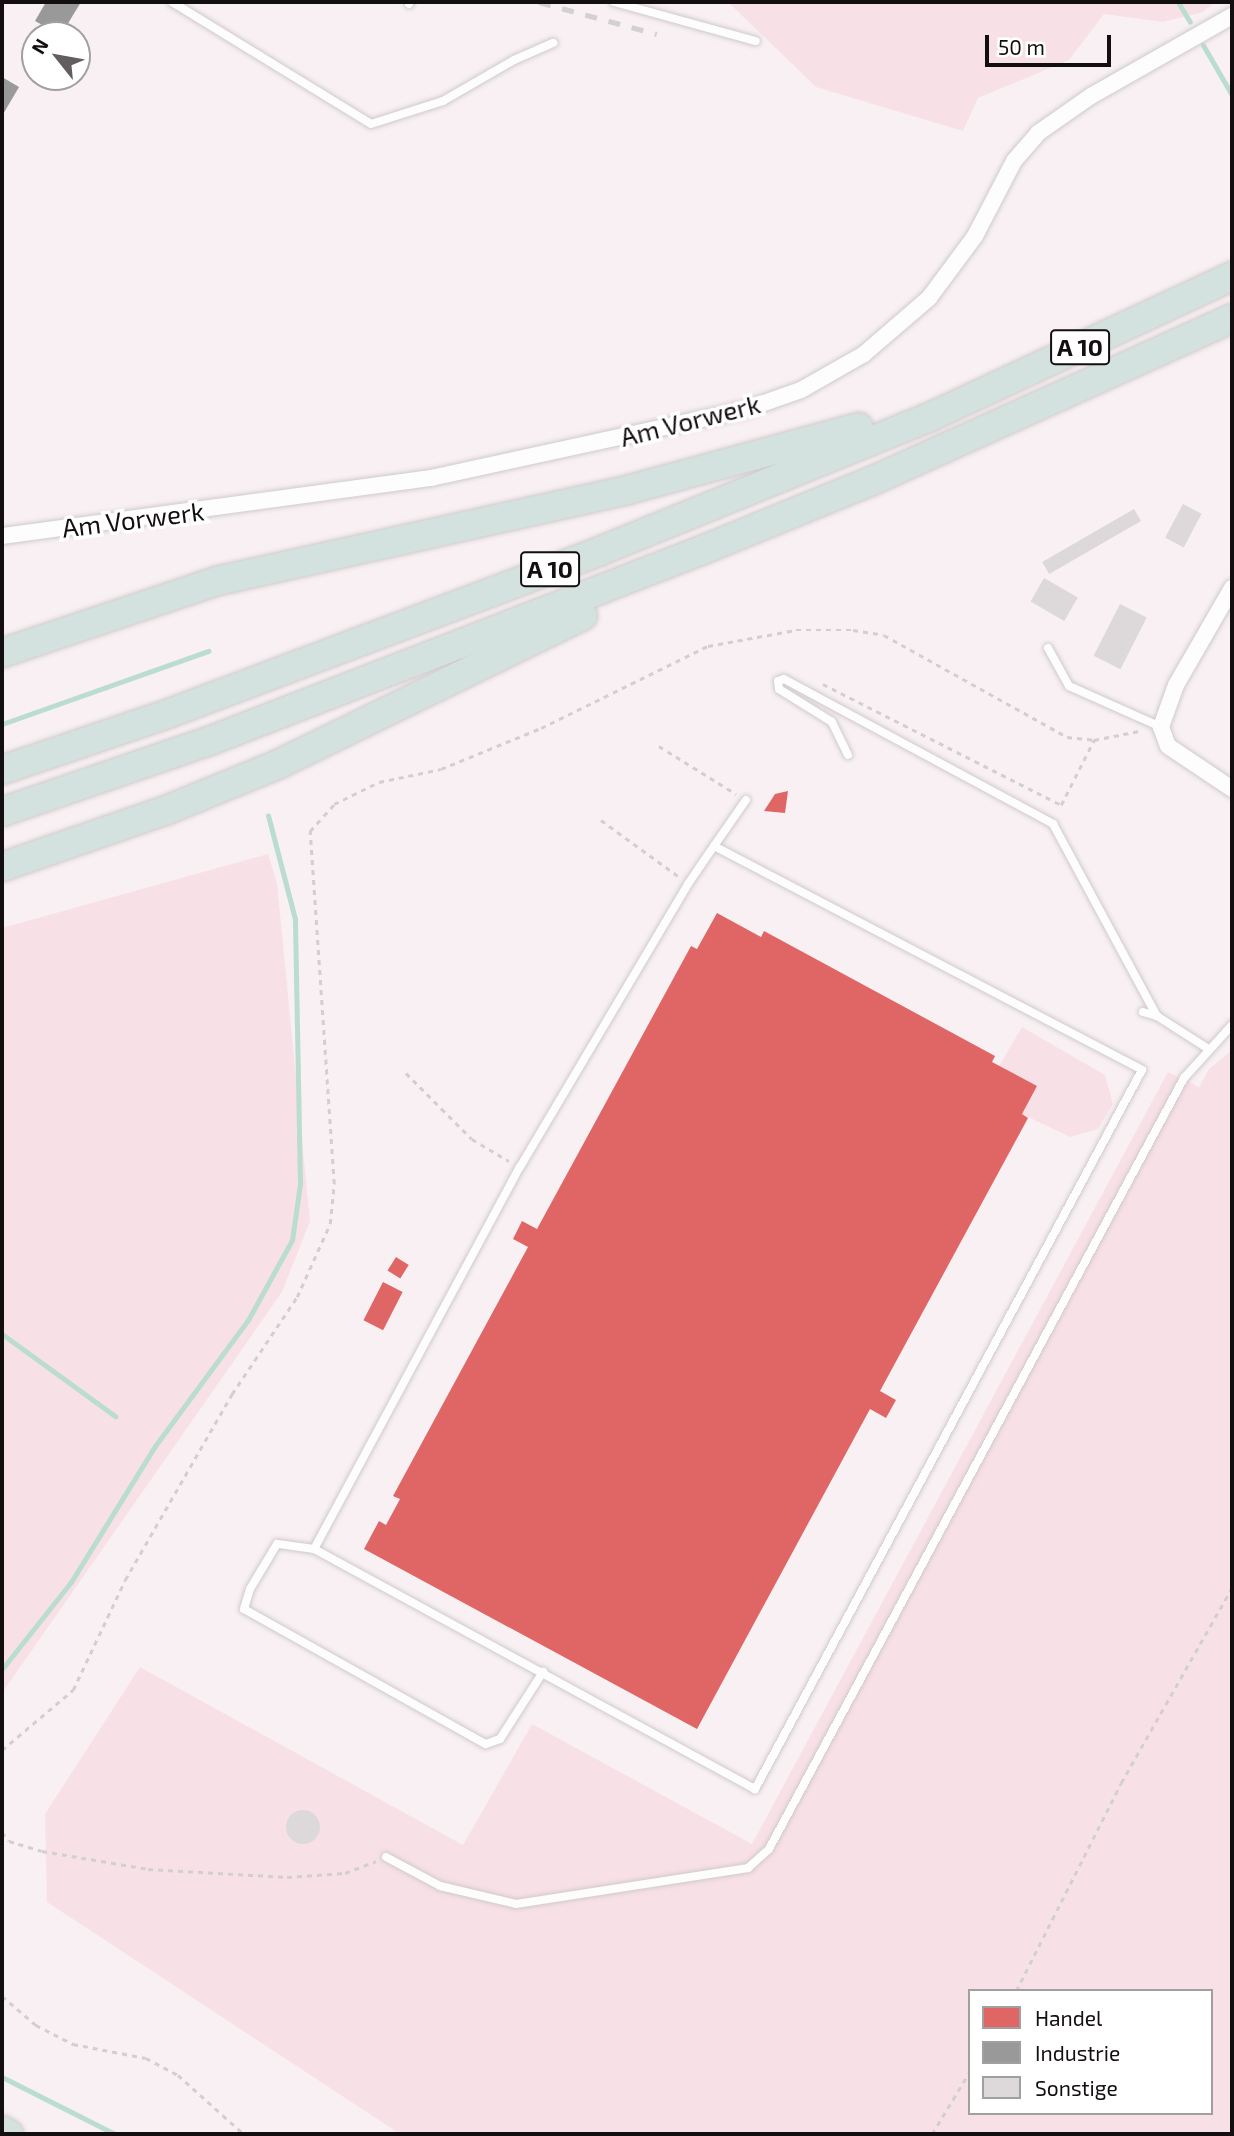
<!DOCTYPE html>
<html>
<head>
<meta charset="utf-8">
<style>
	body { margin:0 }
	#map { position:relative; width:1234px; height:2136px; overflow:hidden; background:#f8f0f2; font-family:"Exo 2",sans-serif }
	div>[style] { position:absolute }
	.green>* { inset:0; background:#f8e1e6 }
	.shops>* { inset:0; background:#e06666; transform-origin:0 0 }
	.industry>* { inset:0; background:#999 }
	.stream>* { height:5px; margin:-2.5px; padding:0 2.5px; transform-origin:2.5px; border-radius:2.5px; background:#bbdcd0 }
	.building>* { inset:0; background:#ddd8d9; transform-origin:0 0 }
	.round { border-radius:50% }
	.path>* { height:2.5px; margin-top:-1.25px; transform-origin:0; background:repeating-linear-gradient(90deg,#d2cfd0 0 5px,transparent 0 10px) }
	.roads { filter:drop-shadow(0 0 2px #d0cacb) drop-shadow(0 0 2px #d0cacb) }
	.service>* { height:8px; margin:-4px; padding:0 4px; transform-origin:4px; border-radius:4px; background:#fefdfd }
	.minor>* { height:16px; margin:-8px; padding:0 8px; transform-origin:8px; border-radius:8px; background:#fefdfd }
	.motorway>* { height:28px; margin:-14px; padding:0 14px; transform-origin:14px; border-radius:14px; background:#d3e2de }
	.rail>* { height:5px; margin-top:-2.5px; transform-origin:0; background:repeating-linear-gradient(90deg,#d2d0d0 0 12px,transparent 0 24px) }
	span { translate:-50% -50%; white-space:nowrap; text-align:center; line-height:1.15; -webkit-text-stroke:7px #fff; paint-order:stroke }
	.shield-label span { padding:2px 5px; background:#fff; border:2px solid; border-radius:5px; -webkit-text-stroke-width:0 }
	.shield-label { font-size:24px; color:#130e0f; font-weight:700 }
	.street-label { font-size:26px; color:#130e0f }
	.frame { position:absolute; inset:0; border:4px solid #130e0f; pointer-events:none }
	.legend { position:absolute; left:968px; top:1989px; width:245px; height:126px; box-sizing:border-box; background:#fff; border:2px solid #a19f9f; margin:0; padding:9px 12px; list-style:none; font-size:21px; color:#130e0f }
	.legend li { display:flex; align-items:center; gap:14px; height:35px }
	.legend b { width:35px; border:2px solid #a19f9f }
	.north { position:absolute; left:21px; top:21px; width:70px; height:70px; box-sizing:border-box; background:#fff; border:2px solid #a19f9f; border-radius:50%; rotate:301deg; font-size:19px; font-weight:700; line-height:28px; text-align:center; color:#130e0f }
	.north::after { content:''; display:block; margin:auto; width:24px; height:32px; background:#635d5e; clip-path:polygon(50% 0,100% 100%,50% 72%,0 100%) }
	.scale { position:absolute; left:985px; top:35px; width:126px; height:32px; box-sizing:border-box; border:4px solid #130e0f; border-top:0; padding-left:9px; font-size:21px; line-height:24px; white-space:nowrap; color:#130e0f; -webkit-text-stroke:5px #fff; paint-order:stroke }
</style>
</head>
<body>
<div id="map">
	<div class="green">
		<div style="clip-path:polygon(728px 2px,1215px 2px,1203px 12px,1163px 22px,1104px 14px,1069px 60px,978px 98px,963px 131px,816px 87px)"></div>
		<div style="clip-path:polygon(268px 854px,277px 883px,310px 1221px,282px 1292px,2px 1693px,2px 928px)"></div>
		<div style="clip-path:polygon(1022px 1027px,1105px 1075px,1113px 1104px,1098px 1129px,1070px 1137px,1022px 1114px,1037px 1086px,999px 1066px)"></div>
		<div style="clip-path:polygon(evenodd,1232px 1050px,1232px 2134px,400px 2134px,47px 1902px,45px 1814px,140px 1667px,463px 1845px,532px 1724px,752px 1844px,1168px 1072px,1199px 1087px,1209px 1069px,1232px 1050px,970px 1991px,1211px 1991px,1211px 2113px,970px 2113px,970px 1991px)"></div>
	</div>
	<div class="shops">
		<div style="clip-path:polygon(788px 791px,785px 813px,764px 811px,775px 794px)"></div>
		<div style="clip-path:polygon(717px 913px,761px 937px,764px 931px,995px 1056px,992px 1062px,1037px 1086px,1022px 1114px,1028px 1118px,880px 1391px,896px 1400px,886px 1418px,870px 1409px,697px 1729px,364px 1549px,379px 1521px,386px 1525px,400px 1499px,393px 1496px,528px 1247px,513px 1239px,522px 1221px,537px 1229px,691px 946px,697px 949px)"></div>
		<div style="left:396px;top:1257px;width:15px;height:16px;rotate:32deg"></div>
		<div style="left:383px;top:1282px;width:22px;height:43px;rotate:27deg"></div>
	</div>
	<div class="industry">
		<div style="clip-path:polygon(46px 2px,81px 2px,61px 35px,35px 21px)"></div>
		<div style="clip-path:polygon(2px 77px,19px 87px,2px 116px)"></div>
	</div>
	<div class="stream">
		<div style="left:1178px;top:2px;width:23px;rotate:59deg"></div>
		<div style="left:1203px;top:45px;width:58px;rotate:59.9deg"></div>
		<div style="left:2px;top:724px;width:219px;rotate:-19.5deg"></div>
		<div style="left:2px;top:1334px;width:140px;rotate:36deg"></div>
		<div style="left:2px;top:1669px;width:111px;rotate:-51.6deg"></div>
		<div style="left:71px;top:1582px;width:160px;rotate:-58.3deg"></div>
		<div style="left:155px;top:1446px;width:157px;rotate:-53.6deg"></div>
		<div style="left:248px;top:1320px;width:91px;rotate:-61.2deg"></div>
		<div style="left:292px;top:1240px;width:57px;rotate:-81.9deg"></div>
		<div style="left:300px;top:1184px;width:265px;rotate:-91.1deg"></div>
		<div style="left:295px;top:919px;width:107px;rotate:-104.6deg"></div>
		<div style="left:2px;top:2077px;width:127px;rotate:26.8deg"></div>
	</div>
	<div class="building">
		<div style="left:1183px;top:504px;width:21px;height:38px;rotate:28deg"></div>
		<div style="left:1134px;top:509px;width:14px;height:106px;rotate:60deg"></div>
		<div style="left:1044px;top:578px;width:39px;height:27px;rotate:30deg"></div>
		<div style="left:1120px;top:604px;width:30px;height:58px;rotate:27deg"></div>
		<div class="round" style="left:286px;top:1810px;width:34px;height:34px"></div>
	</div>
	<div class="path">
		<div style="left:823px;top:684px;width:267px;rotate:26.9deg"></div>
		<div style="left:1061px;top:805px;width:73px;rotate:-63.1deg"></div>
		<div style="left:659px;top:746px;width:91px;rotate:31.9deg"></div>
		<div style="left:601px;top:820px;width:95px;rotate:36deg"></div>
		<div style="left:406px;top:1073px;width:93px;rotate:45deg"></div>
		<div style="left:472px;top:1139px;width:43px;rotate:30.7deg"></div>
		<div style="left:2px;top:1750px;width:93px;rotate:-40.2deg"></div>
		<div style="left:73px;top:1690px;width:122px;rotate:-64.7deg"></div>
		<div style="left:125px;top:1580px;width:215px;rotate:-60.1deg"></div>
		<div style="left:232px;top:1394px;width:117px;rotate:-56.2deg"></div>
		<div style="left:297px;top:1297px;width:80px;rotate:-65.7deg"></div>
		<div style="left:330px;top:1224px;width:40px;rotate:-84.3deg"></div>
		<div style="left:334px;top:1184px;width:354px;rotate:-93.9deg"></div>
		<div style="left:310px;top:831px;width:36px;rotate:-48deg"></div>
		<div style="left:334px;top:804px;width:50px;rotate:-26.1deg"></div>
		<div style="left:379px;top:782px;width:63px;rotate:-11.8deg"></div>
		<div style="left:441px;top:769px;width:108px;rotate:-22.3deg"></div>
		<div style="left:541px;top:728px;width:186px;rotate:-26.2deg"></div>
		<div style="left:708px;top:646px;width:89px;rotate:-10.3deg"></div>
		<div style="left:796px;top:630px;width:57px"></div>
		<div style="left:853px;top:630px;width:31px;rotate:9deg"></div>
		<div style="left:884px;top:635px;width:210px;rotate:29.1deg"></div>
		<div style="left:1067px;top:737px;width:27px;rotate:6deg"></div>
		<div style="left:1094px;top:740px;width:46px;rotate:-11.3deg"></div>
		<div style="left:2px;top:1832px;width:11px;rotate:52deg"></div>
		<div style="left:9px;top:1841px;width:34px;rotate:17deg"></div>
		<div style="left:42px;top:1851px;width:108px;rotate:9.6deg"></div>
		<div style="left:148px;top:1869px;width:139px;rotate:3.3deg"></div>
		<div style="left:287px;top:1877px;width:58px;rotate:-3.9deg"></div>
		<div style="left:345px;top:1873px;width:33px;rotate:-21deg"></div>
		<div style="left:1016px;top:1991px;width:233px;rotate:-63.2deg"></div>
		<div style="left:1121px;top:1783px;width:224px;rotate:-60.4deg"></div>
		<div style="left:2px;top:1996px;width:45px;rotate:40.5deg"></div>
		<div style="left:36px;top:2025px;width:42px;rotate:27.2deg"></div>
		<div style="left:73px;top:2044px;width:74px;rotate:10.9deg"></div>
		<div style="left:146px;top:2058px;width:36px;rotate:28deg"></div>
		<div style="left:178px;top:2075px;width:89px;rotate:41.8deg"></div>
		<div style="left:932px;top:2134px;width:74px;rotate:-58.9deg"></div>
	</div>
	<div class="roads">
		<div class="service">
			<div style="left:172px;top:2px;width:233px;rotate:31.5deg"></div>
			<div style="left:371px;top:124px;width:76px;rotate:-17.7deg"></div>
			<div style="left:443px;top:101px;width:82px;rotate:-30deg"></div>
			<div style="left:514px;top:60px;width:43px;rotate:-23.6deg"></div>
			<div style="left:614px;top:2px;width:147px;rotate:15.4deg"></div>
			<div style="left:409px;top:4px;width:2px;rotate:-63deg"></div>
			<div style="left:1048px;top:648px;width:43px;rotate:61.1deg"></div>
			<div style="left:1069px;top:686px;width:101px;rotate:24deg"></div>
			<div style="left:848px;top:755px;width:37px;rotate:-116deg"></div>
			<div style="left:832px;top:722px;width:62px;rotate:-148.1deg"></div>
			<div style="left:779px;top:689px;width:8px;rotate:-97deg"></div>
			<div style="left:778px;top:681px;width:6px;rotate:-18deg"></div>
			<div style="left:784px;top:679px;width:306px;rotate:28.3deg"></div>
			<div style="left:1053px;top:824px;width:218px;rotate:61.6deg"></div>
			<div style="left:1157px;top:1016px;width:59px;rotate:32.6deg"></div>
			<div style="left:714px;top:846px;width:483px;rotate:27.6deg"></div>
			<div style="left:1142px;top:1070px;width:817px;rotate:118.29deg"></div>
			<div style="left:755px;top:1789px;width:502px;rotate:-151.44deg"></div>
			<div style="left:314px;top:1549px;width:434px;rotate:-61.7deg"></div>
			<div style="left:520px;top:1167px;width:329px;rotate:-59.3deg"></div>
			<div style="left:688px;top:884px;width:46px;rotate:-55.6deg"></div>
			<div style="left:714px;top:846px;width:56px;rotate:-55.2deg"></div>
			<div style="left:1143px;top:1012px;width:15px;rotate:16deg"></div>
			<div style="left:314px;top:1549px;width:37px;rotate:-172deg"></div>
			<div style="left:277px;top:1544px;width:52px;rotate:121deg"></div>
			<div style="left:250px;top:1589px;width:21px;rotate:107deg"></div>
			<div style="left:244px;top:1609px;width:277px;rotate:29.2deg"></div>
			<div style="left:486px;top:1744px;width:15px;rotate:-20deg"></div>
			<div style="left:500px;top:1739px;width:80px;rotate:-57.3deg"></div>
			<div style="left:386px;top:1857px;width:61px;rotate:28.2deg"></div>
			<div style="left:440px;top:1886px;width:78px;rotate:13.3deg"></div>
			<div style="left:516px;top:1904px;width:235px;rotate:-8.8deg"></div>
			<div style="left:748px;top:1868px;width:28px;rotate:-42deg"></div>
			<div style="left:769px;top:1849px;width:876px;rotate:-61.71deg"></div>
			<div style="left:1184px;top:1078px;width:72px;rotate:-47.8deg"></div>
		</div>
		<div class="minor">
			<div style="left:2px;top:536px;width:433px;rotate:-7.7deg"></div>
			<div style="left:431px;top:478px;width:320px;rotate:-12.3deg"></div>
			<div style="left:744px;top:410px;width:60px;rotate:-19.3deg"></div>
			<div style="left:801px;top:390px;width:73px;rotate:-29.7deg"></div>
			<div style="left:864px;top:354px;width:86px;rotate:-40.7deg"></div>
			<div style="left:929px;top:298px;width:77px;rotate:-53.4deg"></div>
			<div style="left:975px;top:236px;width:85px;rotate:-62.5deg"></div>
			<div style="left:1014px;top:161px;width:37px;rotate:-49deg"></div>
			<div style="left:1038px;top:133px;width:65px;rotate:-34.9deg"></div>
			<div style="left:1091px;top:96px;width:162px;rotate:-29.6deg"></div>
			<div style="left:1232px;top:588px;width:112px;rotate:120deg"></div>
			<div style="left:1176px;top:685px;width:45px;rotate:109.7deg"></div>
			<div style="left:1161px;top:727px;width:20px;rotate:70deg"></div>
			<div style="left:1168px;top:746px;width:77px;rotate:33.9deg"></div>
		</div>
		<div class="motorway">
			<div style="left:2px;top:653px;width:227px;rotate:-18.5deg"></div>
			<div style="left:217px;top:581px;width:420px;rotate:-12.5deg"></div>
			<div style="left:627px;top:490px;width:240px;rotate:-15.2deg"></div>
			<div style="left:2px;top:770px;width:177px;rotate:-18.7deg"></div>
			<div style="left:170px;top:713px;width:460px;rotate:-20.6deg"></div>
			<div style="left:600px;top:551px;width:354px;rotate:-22.1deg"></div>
			<div style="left:928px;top:418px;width:336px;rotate:-25deg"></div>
			<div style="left:2px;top:812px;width:222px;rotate:-18.9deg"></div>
			<div style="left:212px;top:740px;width:529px;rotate:-21.18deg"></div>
			<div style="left:705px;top:549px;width:183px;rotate:-22.2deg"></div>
			<div style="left:874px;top:480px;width:393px;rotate:-24.3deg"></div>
			<div style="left:2px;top:867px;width:175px;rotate:-19.1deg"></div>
			<div style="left:167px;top:810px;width:121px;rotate:-22.3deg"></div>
			<div style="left:279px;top:764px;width:338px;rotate:-26deg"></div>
			<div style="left:2px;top:2130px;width:8px;rotate:30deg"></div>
		</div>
	</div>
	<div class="rail">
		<div style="left:539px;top:2px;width:122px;rotate:15.2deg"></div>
	</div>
	<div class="shield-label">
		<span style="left:1080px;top:347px">A 10</span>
		<span style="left:550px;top:569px">A 10</span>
	</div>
	<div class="street-label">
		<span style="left:690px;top:420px;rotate:-14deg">Am Vorwerk</span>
		<span style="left:133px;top:519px;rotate:-7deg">Am Vorwerk</span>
	</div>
	<div class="frame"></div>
	<ul class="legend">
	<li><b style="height:19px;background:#e06666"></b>Handel</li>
	<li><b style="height:19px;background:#999"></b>Industrie</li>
	<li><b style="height:19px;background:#ddd8d9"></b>Sonstige</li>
	</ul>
	<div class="north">N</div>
	<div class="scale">50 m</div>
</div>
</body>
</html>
